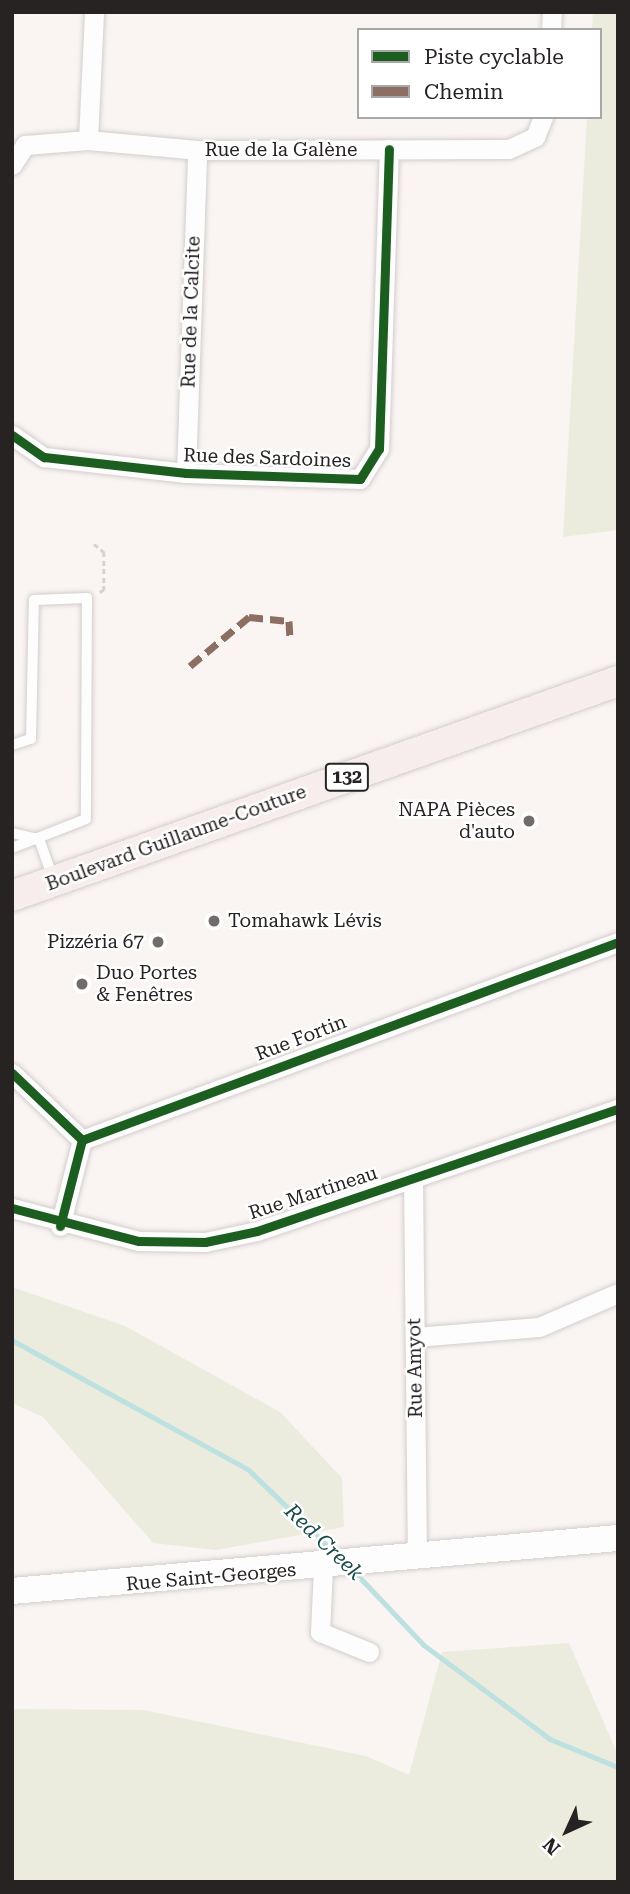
<!DOCTYPE html>
<html>
<head>
<meta charset="utf-8">
<style>
	body { margin:0 }
	#map { position:relative; width:630px; height:1894px; overflow:hidden; background:#faf4f2; font-family:"Roboto Serif",serif }
	div>[style] { position:absolute }
	.green>* { inset:0; background:#ebecde }
	.stream>* { height:4.5px; margin:-2.25px; padding:0 2.25px; transform-origin:2.25px; border-radius:2.25px; background:#bde0e0 }
	.path>* { height:2.5px; margin-top:-1.25px; transform-origin:0; background:repeating-linear-gradient(90deg,#d5d3d2 0 5px,transparent 0 8.5px) }
	.roads { filter:drop-shadow(0 0 2px #d2cecc) drop-shadow(0 0 2px #d2cecc) }
	.lane>* { height:10px; margin:-5px; padding:0 5px; transform-origin:5px; border-radius:5px; background:#fefdfd }
	.street>* { height:19px; margin:-9.5px; padding:0 9.5px; transform-origin:9.5px; border-radius:9.5px; background:#fefdfd }
	.secondary>* { height:26px; margin:-13px; padding:0 13px; transform-origin:13px; border-radius:13px; background:#fefdfd }
	.primary>* { height:30px; margin:-15px; padding:0 15px; transform-origin:15px; border-radius:15px; background:#f6edec }
	.quiet>* { height:7px; margin-top:-3.5px; transform-origin:0; background:repeating-linear-gradient(90deg,#8d6e63 0 14px,transparent 0 21px) }
	.cycleway>* { height:9px; margin:-4.5px; padding:0 4.5px; transform-origin:4.5px; border-radius:4.5px; background:#1b5e20 }
	.dots>* { width:19px; height:19px; translate:-50% -50%; box-sizing:border-box; border:4px solid #fff; border-radius:50% }
	span { translate:-50% -50%; white-space:nowrap; text-align:center; line-height:1.15; -webkit-text-stroke:5px #fff; paint-order:stroke }
	.shield-label span { padding:2px 5px; background:#fff; border:2px solid; border-radius:5px; -webkit-text-stroke-width:0 }
	.shield-label { font-size:18px; color:#272322; font-weight:700 }
	.street-label { font-size:19px; color:#272322 }
	.poi-label { font-size:19px; color:#272322 }
	.right { translate:-100% -50%; text-align:right }
	.left { translate:0 -50%; text-align:left }
	.water-label { font-size:21px; color:#194849; font-style:italic }
	.frame { position:absolute; inset:0; border:14px solid #272322; pointer-events:none }
	.legend { position:absolute; left:357px; top:28px; width:245px; height:91px; box-sizing:border-box; background:#fff; border:2px solid #a9a7a7; margin:0; padding:9px 12px; list-style:none; font-size:21px; color:#272322 }
	.legend li { display:flex; align-items:center; gap:14px; height:35px }
	.legend b { width:35px; border:2px solid #a9a7a7 }
	.north { position:absolute; left:532px; top:1796px; width:70px; height:70px; -webkit-text-stroke:5px #fff; paint-order:stroke; rotate:225deg; font-size:19px; font-weight:700; line-height:28px; text-align:center; color:#272322 }
	.north::after { content:''; display:block; margin:auto; width:24px; height:32px; background:#272322; clip-path:polygon(50% 0,100% 100%,50% 72%,0 100%) }
</style>
</head>
<body>
<div id="map">
	<div class="green">
		<div style="clip-path:polygon(593px 12px,618px 12px,618px 530px,563px 537px,587px 117px,600px 117px,600px 30px,592px 30px)"></div>
		<div style="clip-path:polygon(12px 1287px,125px 1326px,280px 1412px,342px 1478px,344px 1527px,216px 1550px,153px 1543px,43px 1417px,12px 1403px)"></div>
		<div style="clip-path:polygon(569px 1643px,618px 1755px,618px 1882px,12px 1882px,12px 1709px,143px 1710px,366px 1756px,409px 1775px,442px 1652px)"></div>
	</div>
	<div class="stream">
		<div style="left:12px;top:1340px;width:270px;rotate:28.7deg"></div>
		<div style="left:249px;top:1470px;width:121px;rotate:44deg"></div>
		<div style="left:355px;top:1572px;width:100px;rotate:46.6deg"></div>
		<div style="left:424px;top:1645px;width:157px;rotate:36.7deg"></div>
		<div style="left:550px;top:1739px;width:74px;rotate:22.4deg"></div>
	</div>
	<div class="path">
		<div style="left:94px;top:544px;width:13px;rotate:39deg"></div>
		<div style="left:104px;top:552px;width:38px;rotate:90deg"></div>
		<div style="left:104px;top:590px;width:8px;rotate:150deg"></div>
	</div>
	<div class="roads">
		<div class="lane">
			<div style="left:12px;top:745px;width:20px;rotate:-18deg"></div>
			<div style="left:31px;top:739px;width:139px;rotate:-88.8deg"></div>
			<div style="left:34px;top:600px;width:53px;rotate:-2.2deg"></div>
			<div style="left:87px;top:598px;width:221px;rotate:90.3deg"></div>
			<div style="left:86px;top:819px;width:79px;rotate:158.6deg"></div>
			<div style="left:12px;top:833px;width:27px;rotate:13deg"></div>
			<div style="left:39px;top:839px;width:41px;rotate:70.3deg"></div>
		</div>
		<div class="street">
			<div style="left:551px;top:30px;width:18px;rotate:-87deg"></div>
			<div style="left:88px;top:140px;width:128px;rotate:-87.3deg"></div>
			<div style="left:12px;top:165px;width:24px;rotate:-57deg"></div>
			<div style="left:25px;top:145px;width:63px;rotate:-4.5deg"></div>
			<div style="left:88px;top:140px;width:109px;rotate:5.2deg"></div>
			<div style="left:197px;top:150px;width:312px;rotate:-0.2deg"></div>
			<div style="left:509px;top:149px;width:29px;rotate:-25deg"></div>
			<div style="left:535px;top:137px;width:22px;rotate:-68deg"></div>
			<div style="left:12px;top:435px;width:39px;rotate:35deg"></div>
			<div style="left:44px;top:457px;width:143px;rotate:6.4deg"></div>
			<div style="left:186px;top:473px;width:174px;rotate:2deg"></div>
			<div style="left:360px;top:479px;width:36px;rotate:-58deg"></div>
			<div style="left:379px;top:449px;width:300px;rotate:-88.1deg"></div>
			<div style="left:186px;top:473px;width:323px;rotate:-88deg"></div>
			<div style="left:12px;top:1073px;width:97px;rotate:43.7deg"></div>
			<div style="left:82px;top:1140px;width:571px;rotate:-20.27deg"></div>
			<div style="left:413px;top:1179px;width:379px;rotate:89.4deg"></div>
			<div style="left:12px;top:1208px;width:131px;rotate:14.6deg"></div>
			<div style="left:139px;top:1241px;width:66px;rotate:0.9deg"></div>
			<div style="left:205px;top:1242px;width:53px;rotate:-11.9deg"></div>
			<div style="left:257px;top:1231px;width:381px;rotate:-18.7deg"></div>
			<div style="left:60px;top:1226px;width:89px;rotate:-75.7deg"></div>
			<div style="left:415px;top:1337px;width:124px;rotate:-4.6deg"></div>
			<div style="left:539px;top:1327px;width:86px;rotate:-23.3deg"></div>
			<div style="left:323px;top:1568px;width:64px;rotate:92.7deg"></div>
			<div style="left:320px;top:1632px;width:53px;rotate:22.2deg"></div>
		</div>
		<div class="secondary">
			<div style="left:12px;top:1591px;width:608px;rotate:-5deg"></div>
		</div>
		<div class="primary">
			<div style="left:12px;top:896px;width:643px;rotate:-19.53deg"></div>
		</div>
	</div>
	<div class="quiet">
		<div style="left:190px;top:666px;width:77px;rotate:-39.7deg"></div>
		<div style="left:249px;top:617px;width:40px;rotate:5.7deg"></div>
		<div style="left:289px;top:621px;width:19px;rotate:87deg"></div>
	</div>
	<div class="cycleway">
		<div style="left:12px;top:435px;width:39px;rotate:35deg"></div>
		<div style="left:44px;top:457px;width:143px;rotate:6.4deg"></div>
		<div style="left:186px;top:473px;width:174px;rotate:2deg"></div>
		<div style="left:360px;top:479px;width:36px;rotate:-58deg"></div>
		<div style="left:379px;top:449px;width:300px;rotate:-88.1deg"></div>
		<div style="left:12px;top:1073px;width:97px;rotate:43.7deg"></div>
		<div style="left:82px;top:1140px;width:571px;rotate:-20.27deg"></div>
		<div style="left:12px;top:1208px;width:131px;rotate:14.6deg"></div>
		<div style="left:139px;top:1241px;width:66px;rotate:0.9deg"></div>
		<div style="left:205px;top:1242px;width:53px;rotate:-11.9deg"></div>
		<div style="left:257px;top:1231px;width:381px;rotate:-18.7deg"></div>
		<div style="left:60px;top:1226px;width:89px;rotate:-75.7deg"></div>
	</div>
	<div class="dots">
		<div style="left:529px;top:821px;background:#716c6b"></div>
		<div style="left:214px;top:921px;background:#716c6b"></div>
		<div style="left:158px;top:942px;background:#716c6b"></div>
		<div style="left:82px;top:984px;background:#716c6b"></div>
	</div>
	<div class="shield-label">
		<span style="left:347px;top:777px">132</span>
	</div>
	<div class="street-label">
		<span style="left:281px;top:150px">Rue de la Galène</span>
		<span style="left:191px;top:312px;rotate:-88deg">Rue de la Calcite</span>
		<span style="left:267px;top:458px;rotate:2deg">Rue des Sardoines</span>
		<span style="left:176px;top:838px;rotate:-20deg">Boulevard Guillaume-Couture</span>
		<span style="left:301px;top:1038px;rotate:-21deg">Rue Fortin</span>
		<span style="left:313px;top:1193px;rotate:-18deg">Rue Martineau</span>
		<span style="left:415px;top:1368px;rotate:-91deg">Rue Amyot</span>
		<span style="left:211px;top:1577px;rotate:-5deg">Rue Saint-Georges</span>
	</div>
	<div class="poi-label">
		<span class="right" style="left:515px;top:821px">NAPA Pièces<br>d'auto</span>
		<span class="left" style="left:228px;top:921px">Tomahawk Lévis</span>
		<span class="right" style="left:144px;top:942px">Pizzéria 67</span>
		<span class="left" style="left:96px;top:984px">Duo Portes<br>&amp; Fenêtres</span>
	</div>
	<div class="water-label">
		<span style="left:324px;top:1542px;rotate:44deg">Red Creek</span>
	</div>
	<div class="frame"></div>
	<ul class="legend">
	<li><b style="height:9px;background:#1b5e20"></b>Piste cyclable</li>
	<li><b style="height:9px;background:#8d6e63"></b>Chemin</li>
	</ul>
	<div class="north">N</div>
</div>
</body>
</html>
